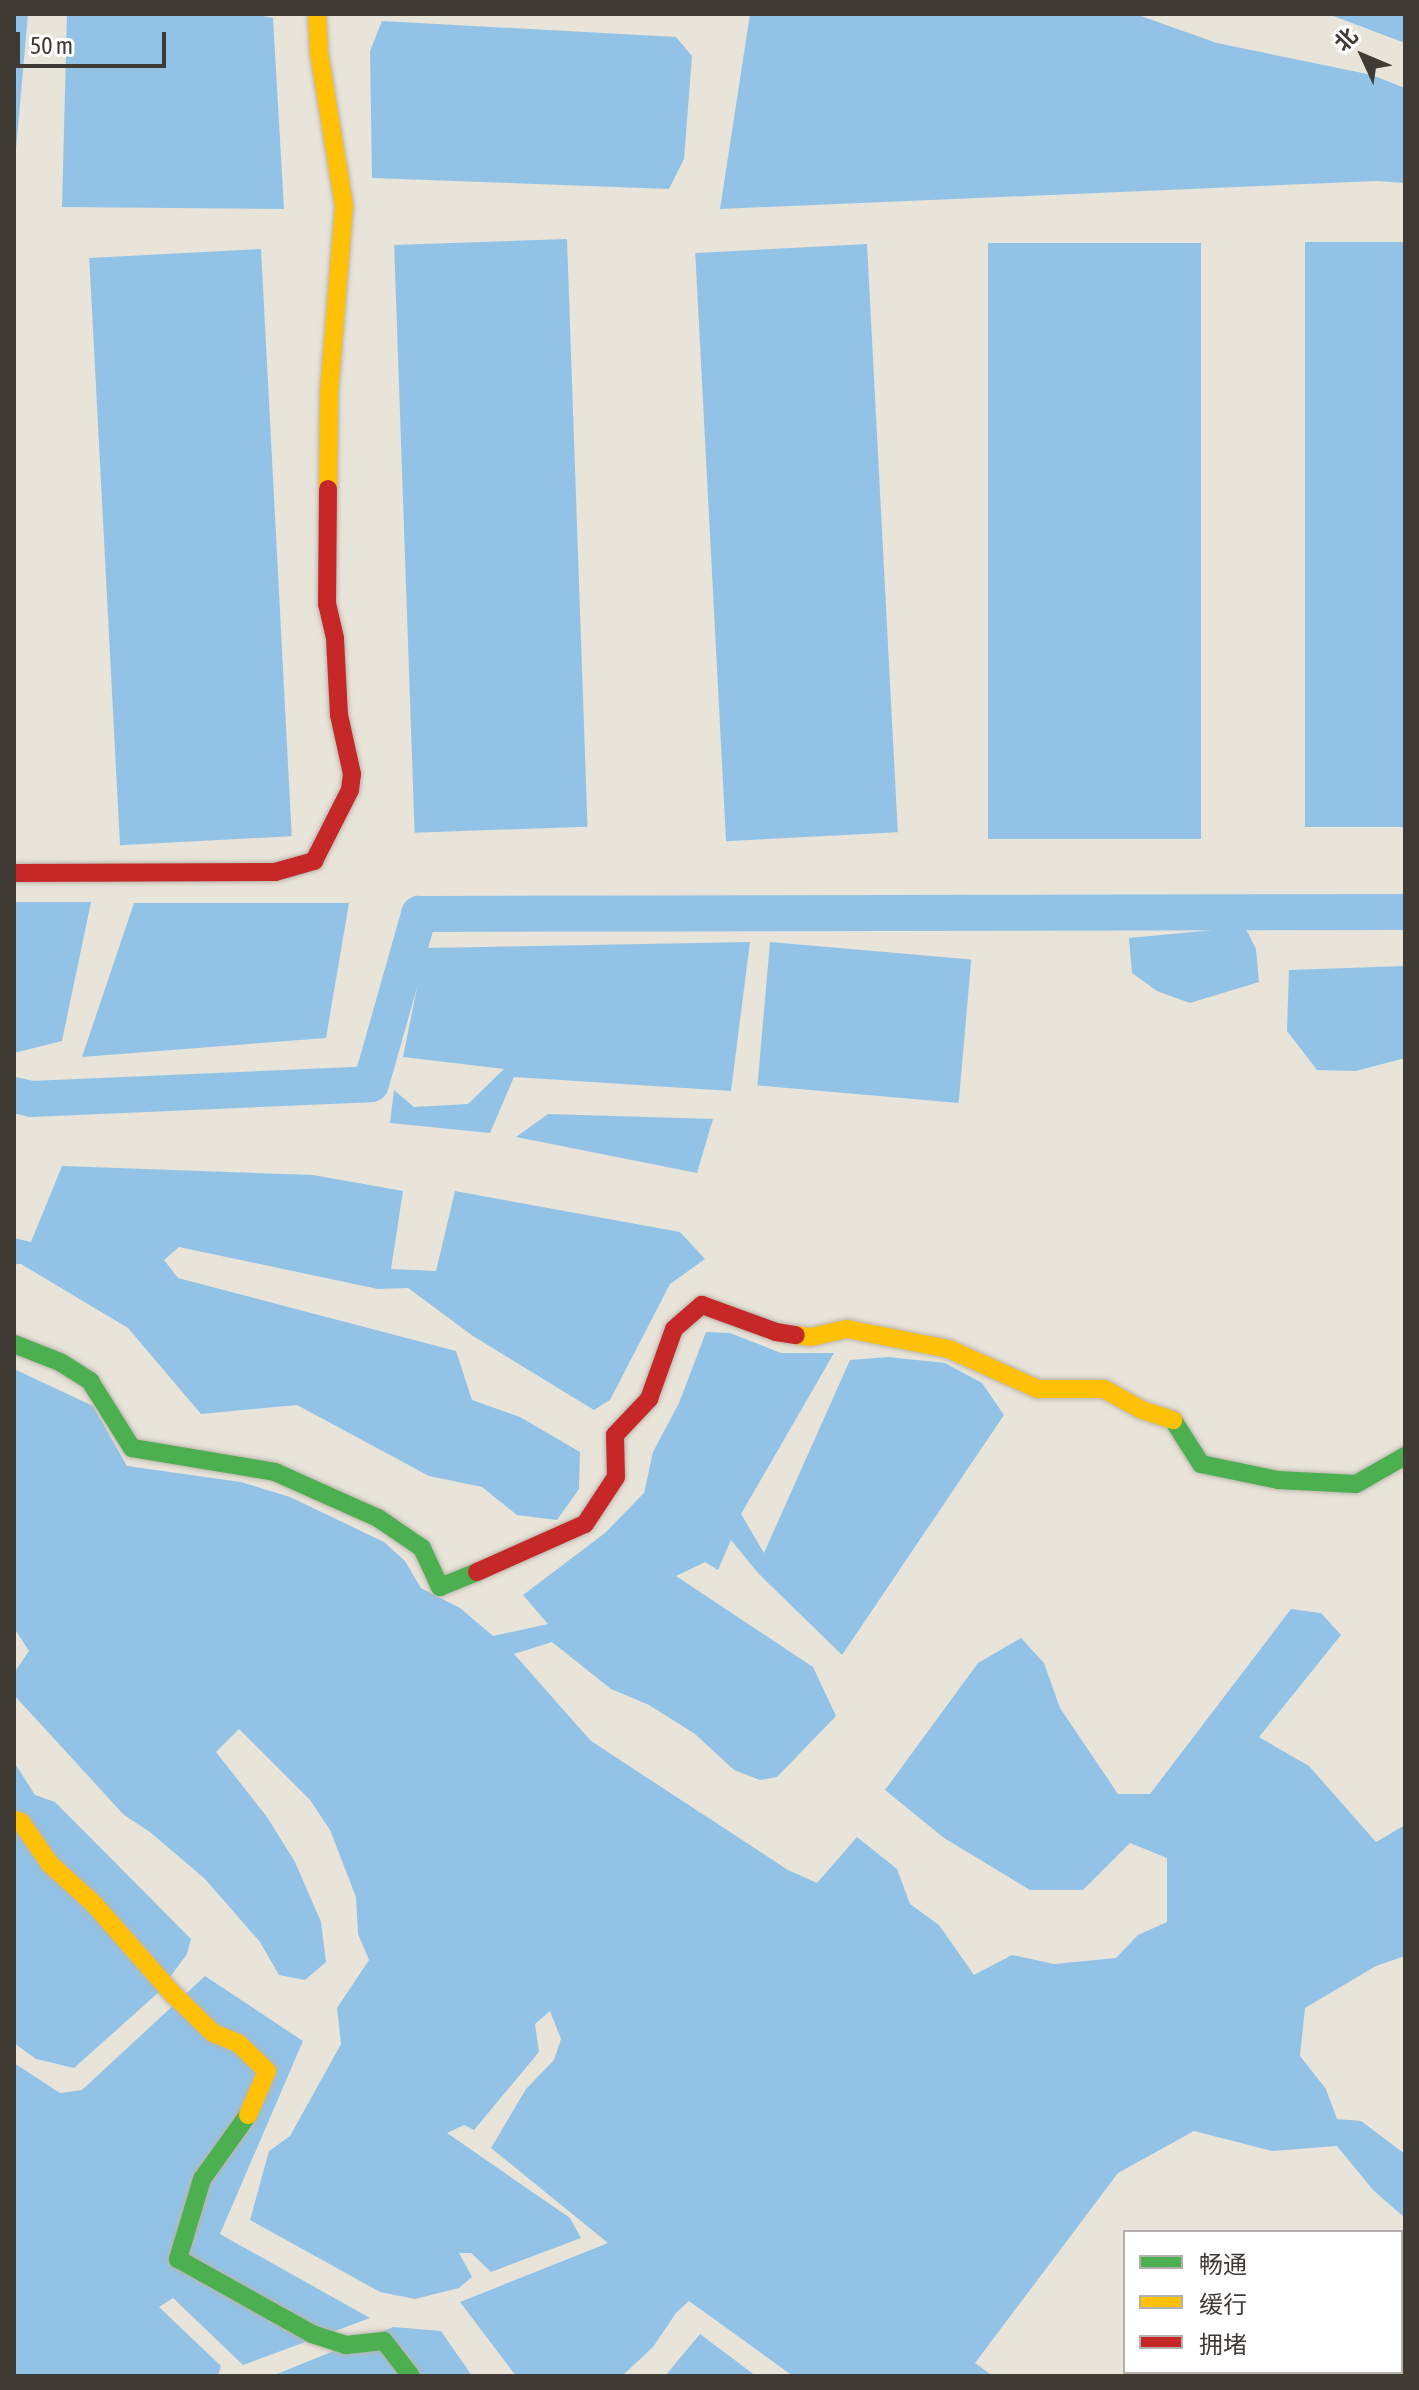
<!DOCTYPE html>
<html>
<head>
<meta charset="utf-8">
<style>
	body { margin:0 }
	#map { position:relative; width:1419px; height:2390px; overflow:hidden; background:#e9e4d9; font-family:"Asap Condensed","Noto Sans SC",sans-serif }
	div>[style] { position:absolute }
	.water>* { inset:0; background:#92c3e7; transform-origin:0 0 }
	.river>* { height:36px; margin:-18px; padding:0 18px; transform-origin:18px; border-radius:18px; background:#92c3e7 }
	.roads { filter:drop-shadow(0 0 2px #b9b5ac) drop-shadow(0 0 2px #b9b5ac) }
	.fast>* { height:18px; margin:-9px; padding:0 9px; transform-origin:9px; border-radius:9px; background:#4caf50 }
	.slow>* { height:18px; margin:-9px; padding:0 9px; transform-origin:9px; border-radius:9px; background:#ffc107 }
	.jam>* { height:18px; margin:-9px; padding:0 9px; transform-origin:9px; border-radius:9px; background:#c62828 }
	span { translate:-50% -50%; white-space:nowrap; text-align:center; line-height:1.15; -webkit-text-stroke:7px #fff; paint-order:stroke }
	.frame { position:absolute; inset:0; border:16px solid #3f3b34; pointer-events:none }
	.legend { position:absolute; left:1123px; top:2230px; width:280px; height:144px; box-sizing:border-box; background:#fff; border:2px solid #b2b1ae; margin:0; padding:10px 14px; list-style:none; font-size:24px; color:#3f3b34 }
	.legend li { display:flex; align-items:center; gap:16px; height:40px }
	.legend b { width:40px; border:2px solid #b2b1ae }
	.north { position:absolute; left:1323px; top:16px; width:80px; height:80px; -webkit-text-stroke:6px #fff; paint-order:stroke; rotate:314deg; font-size:22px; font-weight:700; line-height:32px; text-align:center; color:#3f3b34 }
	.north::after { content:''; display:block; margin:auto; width:28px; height:36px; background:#3f3b34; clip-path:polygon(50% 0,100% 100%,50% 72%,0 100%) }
	.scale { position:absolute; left:16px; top:32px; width:150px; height:36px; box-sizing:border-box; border:4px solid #3f3b34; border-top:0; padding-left:10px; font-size:24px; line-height:28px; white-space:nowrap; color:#3f3b34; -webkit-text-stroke:6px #fff; paint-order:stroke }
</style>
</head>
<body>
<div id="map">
	<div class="water">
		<div style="clip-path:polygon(14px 14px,28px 14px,14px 172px)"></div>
		<div style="clip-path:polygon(67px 14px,252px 14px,273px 18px,284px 209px,62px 207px)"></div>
		<div style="clip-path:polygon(750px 14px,1135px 14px,1217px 43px,1372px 75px,1405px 88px,1405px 183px,1377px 181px,720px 209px)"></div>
		<div style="clip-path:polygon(1328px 14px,1405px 14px,1405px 43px)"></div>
		<div style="clip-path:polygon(382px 21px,676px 37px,692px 56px,684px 159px,669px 189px,372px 178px,370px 51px)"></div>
		<div style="left:567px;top:239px;width:588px;height:173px;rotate:88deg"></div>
		<div style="left:1405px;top:242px;width:585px;height:100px;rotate:90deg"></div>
		<div style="left:988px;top:243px;width:213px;height:596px"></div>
		<div style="left:867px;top:244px;width:589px;height:172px;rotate:87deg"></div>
		<div style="left:261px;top:249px;width:588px;height:172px;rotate:87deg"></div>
		<div style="clip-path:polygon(14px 902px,91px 902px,62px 1041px,14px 1053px)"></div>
		<div style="clip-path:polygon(134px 903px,349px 903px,326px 1038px,82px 1057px)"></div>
		<div style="clip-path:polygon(1245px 927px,1256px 949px,1259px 982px,1190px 1003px,1157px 991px,1132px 973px,1129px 938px)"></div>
		<div style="clip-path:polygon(750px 942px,731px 1091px,514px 1077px,490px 1133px,390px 1123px,394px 1090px,414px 1107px,468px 1104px,504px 1069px,403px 1057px,425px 948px)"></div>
		<div style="left:770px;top:942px;width:202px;height:144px;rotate:5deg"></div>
		<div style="clip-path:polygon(1405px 966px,1405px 1058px,1356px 1071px,1317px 1070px,1287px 1031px,1289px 970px)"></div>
		<div style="clip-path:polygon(548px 1114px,713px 1119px,697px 1173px,516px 1137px)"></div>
		<div style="clip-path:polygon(62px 1166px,313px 1175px,403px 1191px,391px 1269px,436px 1271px,455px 1191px,680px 1232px,705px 1259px,670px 1284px,610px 1400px,594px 1410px,473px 1336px,408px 1288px,378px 1289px,179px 1247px,164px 1260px,178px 1278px,456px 1351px,472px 1400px,520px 1417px,580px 1452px,579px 1489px,557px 1520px,517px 1515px,482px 1487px,429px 1476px,297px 1405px,201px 1414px,128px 1328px,21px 1264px,14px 1264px,14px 1238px,31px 1242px)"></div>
		<div style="clip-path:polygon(706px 1332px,730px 1333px,781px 1353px,834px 1353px,741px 1514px,764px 1553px,850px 1360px,888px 1357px,945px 1363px,982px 1383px,1004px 1415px,842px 1655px,758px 1573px,731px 1540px,718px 1570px,705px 1562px,676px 1576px,813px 1667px,836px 1716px,777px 1777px,760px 1780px,734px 1770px,695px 1734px,649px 1705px,611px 1689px,552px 1642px,514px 1654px,591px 1741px,788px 1870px,817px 1883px,857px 1837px,897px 1869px,910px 1904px,939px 1925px,974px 1975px,1012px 1955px,1054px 1964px,1116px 1958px,1138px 1935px,1167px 1922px,1167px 1858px,1130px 1843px,1083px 1890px,1030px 1890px,944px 1838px,885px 1790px,978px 1663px,1021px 1638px,1044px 1663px,1060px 1708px,1118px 1794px,1150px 1794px,1291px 1609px,1321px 1613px,1341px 1635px,1259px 1737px,1309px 1766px,1376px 1842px,1405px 1825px,1405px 1956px,1376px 1966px,1305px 2008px,1300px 2056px,1326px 2089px,1337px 2119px,1361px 2121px,1405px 2154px,1405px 2218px,1373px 2190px,1337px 2146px,1272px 2151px,1194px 2131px,1118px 2173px,975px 2363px,993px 2376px,793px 2376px,689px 2301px,676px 2313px,653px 2347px,622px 2376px,516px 2376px,460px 2302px,608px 2243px,491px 2148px,526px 2089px,554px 2060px,561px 2039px,550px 2011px,535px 2024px,539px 2052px,474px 2130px,464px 2125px,447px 2133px,570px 2218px,581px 2238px,491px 2272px,471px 2253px,459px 2253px,472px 2277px,459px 2288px,415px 2299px,380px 2292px,250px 2220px,269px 2151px,290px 2136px,341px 2044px,337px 2008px,369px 1960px,358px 1934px,356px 1897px,330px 1830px,310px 1800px,239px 1729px,216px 1752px,267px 1817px,295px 1862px,321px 1922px,326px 1962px,305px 1980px,279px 1975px,260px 1942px,205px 1879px,150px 1832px,124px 1815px,14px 1695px,14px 1673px,29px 1651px,14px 1628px,14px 1369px,93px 1406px,127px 1466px,241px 1482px,290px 1497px,384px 1542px,405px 1561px,421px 1588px,460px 1608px,493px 1636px,548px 1624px,523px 1595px,605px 1533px,644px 1493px,653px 1452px,679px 1403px)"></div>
		<div style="clip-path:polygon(14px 1762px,35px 1795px,55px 1802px,191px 1939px,187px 1954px,159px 1992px,74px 2068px,36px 2059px,14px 2043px)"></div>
		<div style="clip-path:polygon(205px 1976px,303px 2041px,220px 2234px,370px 2318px,243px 2365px,173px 2298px,159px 2307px,221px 2366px,218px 2376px,14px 2376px,14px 2063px,60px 2093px,82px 2090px)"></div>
		<div style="clip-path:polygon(393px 2327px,441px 2331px,472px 2376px,272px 2376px)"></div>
		<div style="clip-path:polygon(700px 2334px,756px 2376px,665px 2376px)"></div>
	</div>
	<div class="river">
		<div style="left:14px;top:1095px;width:17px;rotate:13deg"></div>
		<div style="left:31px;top:1099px;width:340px;rotate:-2.5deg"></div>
		<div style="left:371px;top:1084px;width:177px;rotate:-74.2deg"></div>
		<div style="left:419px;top:914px;width:986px;rotate:-0.12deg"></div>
	</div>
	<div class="roads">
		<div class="fast">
			<div style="left:14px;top:1344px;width:49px;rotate:21.4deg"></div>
			<div style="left:60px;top:1362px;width:36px;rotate:32deg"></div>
			<div style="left:90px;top:1381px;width:79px;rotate:57.9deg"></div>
			<div style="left:132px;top:1448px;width:145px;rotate:9.5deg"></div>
			<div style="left:275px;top:1472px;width:113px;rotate:24.1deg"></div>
			<div style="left:378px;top:1518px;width:53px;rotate:34.3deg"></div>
			<div style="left:422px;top:1548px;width:43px;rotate:65.2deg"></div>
			<div style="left:440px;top:1587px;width:40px;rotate:-22deg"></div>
			<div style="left:1173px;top:1420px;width:52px;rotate:57.5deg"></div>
			<div style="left:1201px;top:1464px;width:79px;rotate:11.7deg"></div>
			<div style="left:1278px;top:1480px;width:78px;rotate:2.9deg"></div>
			<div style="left:1356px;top:1484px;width:56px;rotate:-29.7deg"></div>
			<div style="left:248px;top:2115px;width:79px;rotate:125.7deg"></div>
			<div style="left:202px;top:2179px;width:84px;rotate:106.7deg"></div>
			<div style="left:178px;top:2259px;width:154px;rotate:29.2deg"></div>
			<div style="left:312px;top:2334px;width:36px;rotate:18deg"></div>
			<div style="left:346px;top:2345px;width:38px;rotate:-6deg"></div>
			<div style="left:384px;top:2341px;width:44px;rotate:52.4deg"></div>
		</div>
		<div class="slow">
			<div style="left:317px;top:14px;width:39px;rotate:87deg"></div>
			<div style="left:319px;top:53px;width:155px;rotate:80.7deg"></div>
			<div style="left:344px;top:206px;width:189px;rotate:94.6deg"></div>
			<div style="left:329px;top:394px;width:95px;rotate:90.6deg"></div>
			<div style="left:796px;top:1335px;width:15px;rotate:8deg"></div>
			<div style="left:811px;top:1337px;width:37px;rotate:-13deg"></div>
			<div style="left:847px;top:1329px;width:104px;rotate:11.1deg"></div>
			<div style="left:949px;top:1349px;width:98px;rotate:24.2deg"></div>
			<div style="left:1038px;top:1389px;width:66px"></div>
			<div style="left:1104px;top:1389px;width:43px;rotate:28.9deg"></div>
			<div style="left:1142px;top:1410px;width:33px;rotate:18deg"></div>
			<div style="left:14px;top:1820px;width:7px;rotate:16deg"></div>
			<div style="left:21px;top:1822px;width:51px;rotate:55.4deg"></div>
			<div style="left:50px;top:1864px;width:59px;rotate:42.3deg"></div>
			<div style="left:94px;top:1904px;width:118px;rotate:48.8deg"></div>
			<div style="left:172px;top:1993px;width:57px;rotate:44.3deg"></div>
			<div style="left:213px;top:2033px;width:27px;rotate:22deg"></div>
			<div style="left:238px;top:2043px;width:40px;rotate:44deg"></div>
			<div style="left:267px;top:2071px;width:48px;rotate:113.4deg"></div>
		</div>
		<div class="jam">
			<div style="left:14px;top:873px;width:261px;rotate:-0.2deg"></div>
			<div style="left:275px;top:872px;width:41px;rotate:-15.8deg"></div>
			<div style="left:314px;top:861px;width:80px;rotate:-63.1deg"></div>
			<div style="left:350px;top:790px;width:16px;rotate:-83deg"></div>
			<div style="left:352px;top:774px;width:60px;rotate:-102.4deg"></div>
			<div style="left:339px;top:715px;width:77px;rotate:-93deg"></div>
			<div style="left:335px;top:638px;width:35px;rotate:-103deg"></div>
			<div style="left:327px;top:604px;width:115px;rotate:-89.5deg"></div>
			<div style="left:477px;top:1572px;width:118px;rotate:-24deg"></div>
			<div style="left:585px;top:1524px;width:56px;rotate:-56.6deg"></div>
			<div style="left:616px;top:1477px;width:42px;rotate:-91.4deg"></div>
			<div style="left:615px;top:1435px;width:50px;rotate:-46.6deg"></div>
			<div style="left:649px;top:1399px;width:74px;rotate:-70.3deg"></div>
			<div style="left:674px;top:1329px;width:37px;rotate:-41deg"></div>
			<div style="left:702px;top:1305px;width:79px;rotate:20deg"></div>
			<div style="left:776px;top:1332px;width:20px;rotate:9deg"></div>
		</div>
	</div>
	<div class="frame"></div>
	<ul class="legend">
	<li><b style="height:10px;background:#4caf50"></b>畅通</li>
	<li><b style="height:10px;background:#ffc107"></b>缓行</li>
	<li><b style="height:10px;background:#c62828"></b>拥堵</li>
	</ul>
	<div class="north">北</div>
	<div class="scale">50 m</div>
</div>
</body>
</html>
